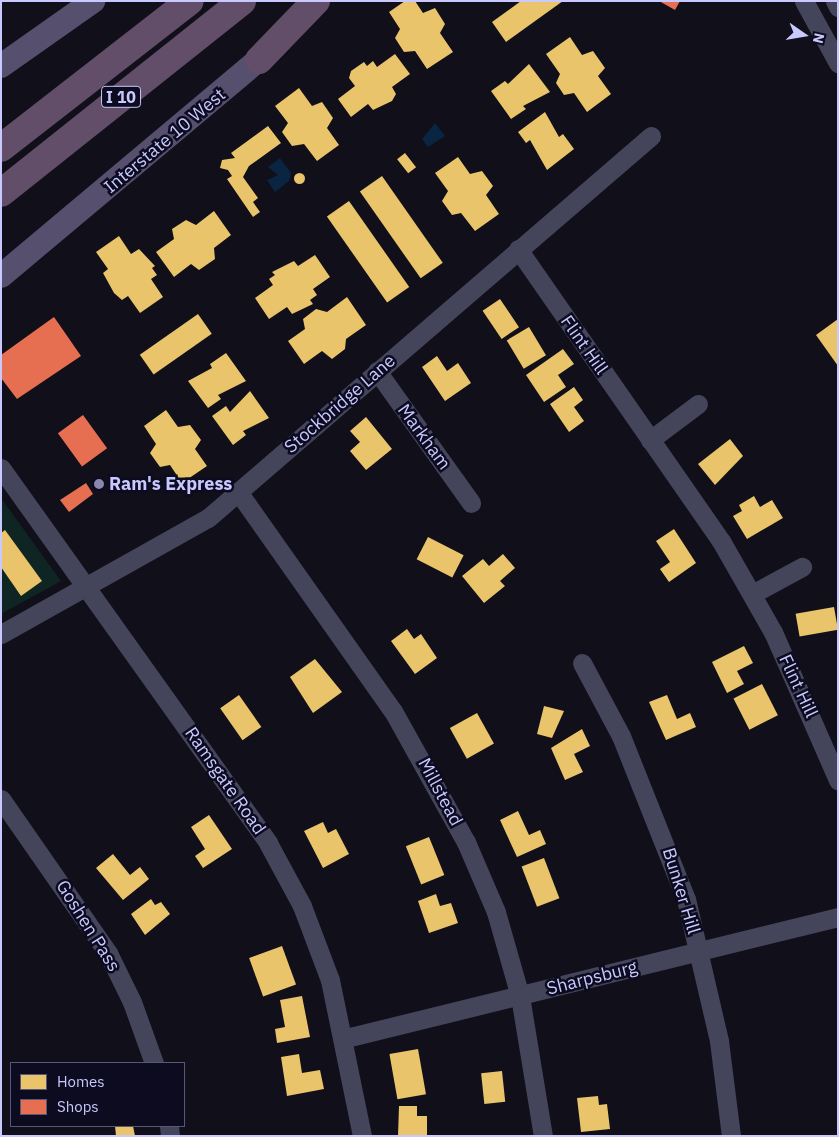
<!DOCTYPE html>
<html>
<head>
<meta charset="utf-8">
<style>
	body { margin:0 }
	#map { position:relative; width:839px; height:1137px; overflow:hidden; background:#100f1a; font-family:"IBM Plex Sans",sans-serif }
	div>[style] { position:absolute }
	.green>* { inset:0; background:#0e2524 }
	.water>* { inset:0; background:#0a2541 }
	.homes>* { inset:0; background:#e9c46a; transform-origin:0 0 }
	.round { border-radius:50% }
	.shops>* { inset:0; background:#e76f51; transform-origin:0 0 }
	.minor>* { height:19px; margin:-9.5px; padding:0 9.5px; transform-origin:9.5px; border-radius:9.5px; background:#44455b }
	.major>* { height:24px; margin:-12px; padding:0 12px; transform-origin:12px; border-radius:12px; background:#574f6e }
	.highway>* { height:28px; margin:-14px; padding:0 14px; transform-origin:14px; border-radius:14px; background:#634e6a }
	.dots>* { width:14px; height:14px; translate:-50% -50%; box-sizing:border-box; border:2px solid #0c0b1f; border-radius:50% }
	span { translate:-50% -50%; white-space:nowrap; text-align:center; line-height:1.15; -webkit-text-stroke:5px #0c0b1f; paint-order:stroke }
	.shield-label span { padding:1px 4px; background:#0c0b1f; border:1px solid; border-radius:4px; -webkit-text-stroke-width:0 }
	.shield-label { font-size:16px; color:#c9c9ff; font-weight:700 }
	.street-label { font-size:18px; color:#c9c9ff }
	.poi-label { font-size:18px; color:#c9c9ff; font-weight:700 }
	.left { translate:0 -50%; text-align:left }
	.frame { position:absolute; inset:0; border:2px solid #c9c9ff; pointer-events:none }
	.legend { position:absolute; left:10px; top:1062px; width:175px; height:65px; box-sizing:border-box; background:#0c0b1f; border:1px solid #585779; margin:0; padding:6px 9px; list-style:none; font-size:15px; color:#c9c9ff }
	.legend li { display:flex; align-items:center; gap:10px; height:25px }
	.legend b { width:25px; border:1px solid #585779 }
	.north { position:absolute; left:779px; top:10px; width:50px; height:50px; -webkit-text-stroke:4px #0c0b1f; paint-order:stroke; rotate:103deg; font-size:14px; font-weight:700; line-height:20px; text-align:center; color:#c9c9ff }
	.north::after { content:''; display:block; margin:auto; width:18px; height:22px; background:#c9c9ff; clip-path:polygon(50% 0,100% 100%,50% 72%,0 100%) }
</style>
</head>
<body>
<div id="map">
	<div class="green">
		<div style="clip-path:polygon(1px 498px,61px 581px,1px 614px)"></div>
	</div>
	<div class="water">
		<div style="clip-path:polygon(435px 123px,445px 136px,428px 147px,422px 139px)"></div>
		<div style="clip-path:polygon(280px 158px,291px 173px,289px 181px,275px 192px,267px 180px,278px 175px,268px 167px)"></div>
	</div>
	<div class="homes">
		<div style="clip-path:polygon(405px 1px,415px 1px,423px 13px,435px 8px,445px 24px,440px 33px,453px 52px,427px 69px,415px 51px,404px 52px,395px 38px,400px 29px,389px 12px)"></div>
		<div style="clip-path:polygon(521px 1px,563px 1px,506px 42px,492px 22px)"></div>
		<div style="clip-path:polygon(570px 37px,582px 55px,593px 51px,605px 68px,598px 76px,611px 94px,587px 112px,574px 93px,564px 95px,556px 83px,560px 74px,546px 54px)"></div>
		<div style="clip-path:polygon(395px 54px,410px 74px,392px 87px,396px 94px,392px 101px,373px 110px,368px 104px,351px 117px,338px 99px,355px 86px,349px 78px,351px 71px,364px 62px,367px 66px,373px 61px,377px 67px)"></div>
		<div style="clip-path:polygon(529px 64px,550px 92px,523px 106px,526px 109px,511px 119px,491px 91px,505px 81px,508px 84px)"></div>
		<div style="clip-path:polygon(299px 88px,312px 106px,322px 102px,333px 118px,327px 128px,339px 145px,317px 161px,304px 144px,292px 146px,282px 132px,288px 123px,275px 106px)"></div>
		<div style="clip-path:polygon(545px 112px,559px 137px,563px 134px,574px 149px,547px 170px,530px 140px,526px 143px,518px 132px)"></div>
		<div style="clip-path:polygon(268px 126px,281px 143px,249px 166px,243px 177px,258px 198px,253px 202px,260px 212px,253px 217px,227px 179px,232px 176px,228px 170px,220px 168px,222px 160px,235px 158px,231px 153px)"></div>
		<div style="left:405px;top:153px;width:18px;height:10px;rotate:52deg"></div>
		<div style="clip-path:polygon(458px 157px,470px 174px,482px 171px,493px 186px,486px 195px,499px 214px,475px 231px,461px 213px,452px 215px,442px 201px,448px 191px,435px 173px)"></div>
		<div class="round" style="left:293.5px;top:172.5px;width:11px;height:11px"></div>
		<div style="left:382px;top:176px;width:106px;height:27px;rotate:55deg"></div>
		<div style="left:349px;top:201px;width:105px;height:27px;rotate:55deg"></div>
		<div style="clip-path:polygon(214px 211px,231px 235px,214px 248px,215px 259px,199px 270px,191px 264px,174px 277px,156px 252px,174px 239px,172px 229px,186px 220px,196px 225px)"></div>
		<div style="clip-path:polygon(119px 236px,131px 254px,139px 249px,155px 266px,152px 268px,157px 275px,151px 279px,163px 297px,140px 313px,128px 296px,122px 300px,114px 293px,103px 273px,108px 269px,96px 252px)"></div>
		<div style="clip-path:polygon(315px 255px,330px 277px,313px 289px,317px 295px,310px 300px,313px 304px,292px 314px,287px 307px,269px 319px,255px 298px,273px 285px,269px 279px,275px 275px,272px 272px,294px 261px,298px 266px)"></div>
		<div style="clip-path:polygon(347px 297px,366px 325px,346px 339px,345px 349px,332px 359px,322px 351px,304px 364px,288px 341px,305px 329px,303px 319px,316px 309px,327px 312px)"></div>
		<div style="left:500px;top:299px;width:34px;height:21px;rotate:56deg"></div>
		<div style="left:198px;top:314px;width:24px;height:71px;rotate:55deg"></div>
		<div style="clip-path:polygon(838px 319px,838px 366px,816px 335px)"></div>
		<div style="left:529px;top:327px;width:33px;height:26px;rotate:59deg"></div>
		<div style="clip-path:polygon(563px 349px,574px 364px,558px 375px,566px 387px,544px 402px,526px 375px)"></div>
		<div style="clip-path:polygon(226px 353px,246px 381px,218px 395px,221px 399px,208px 408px,188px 381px,212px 368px,210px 364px)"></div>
		<div style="clip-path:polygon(437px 356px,447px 371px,458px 363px,471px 383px,445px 401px,422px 367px)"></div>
		<div style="clip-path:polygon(574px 387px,583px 400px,574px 407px,584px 421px,569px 432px,550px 404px)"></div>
		<div style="clip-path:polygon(250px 391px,269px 418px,243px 431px,246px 435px,233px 445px,212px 416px,226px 406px,230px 412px)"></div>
		<div style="clip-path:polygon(166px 410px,178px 427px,190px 425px,201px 440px,195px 449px,207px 466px,182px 483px,170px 465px,160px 467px,150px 453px,156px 444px,144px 426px)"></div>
		<div style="clip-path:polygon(366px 417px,392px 449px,366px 470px,350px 451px,360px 442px,350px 431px)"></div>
		<div style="clip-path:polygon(730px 439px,743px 456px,715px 485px,698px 464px)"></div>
		<div style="clip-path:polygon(754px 496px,760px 507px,772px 500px,783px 518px,747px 539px,733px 516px,742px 511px,739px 505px)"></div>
		<div style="clip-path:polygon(674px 529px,696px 563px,669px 582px,660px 569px,670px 562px,656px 541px)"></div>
		<div style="clip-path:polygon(5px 530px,42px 581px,21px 596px,1px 567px,1px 533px)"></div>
		<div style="left:428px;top:537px;width:40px;height:25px;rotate:27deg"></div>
		<div style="clip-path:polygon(503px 554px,515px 568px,500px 581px,505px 586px,484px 603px,462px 576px,483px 559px,489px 566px)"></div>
		<div style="left:834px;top:607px;width:23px;height:39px;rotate:80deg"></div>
		<div style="clip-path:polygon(407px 629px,414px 639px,421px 634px,437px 658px,415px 674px,391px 641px)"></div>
		<div style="clip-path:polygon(744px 646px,753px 663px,737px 671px,744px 684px,727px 693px,712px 662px)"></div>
		<div style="clip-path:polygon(315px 659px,342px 692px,313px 713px,290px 677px)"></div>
		<div style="left:762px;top:684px;width:35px;height:32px;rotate:63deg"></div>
		<div style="left:239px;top:695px;width:39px;height:23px;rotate:55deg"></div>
		<div style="clip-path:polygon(667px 695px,677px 719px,690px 713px,696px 727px,666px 740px,649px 702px)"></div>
		<div style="clip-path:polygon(544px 706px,564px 711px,552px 738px,537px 734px)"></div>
		<div style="left:477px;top:713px;width:35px;height:31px;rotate:61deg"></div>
		<div style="clip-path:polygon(582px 729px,590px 746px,574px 754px,583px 772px,565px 780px,551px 748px)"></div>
		<div style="clip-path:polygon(518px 811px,529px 835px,540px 830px,546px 844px,517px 857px,500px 820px)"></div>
		<div style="clip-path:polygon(209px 815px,232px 849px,203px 868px,195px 856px,205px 849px,191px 827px)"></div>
		<div style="clip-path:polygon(323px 822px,328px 833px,336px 829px,349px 854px,323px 868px,304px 831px)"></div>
		<div style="left:429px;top:837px;width:41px;height:25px;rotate:68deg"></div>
		<div style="clip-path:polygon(113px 854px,130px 875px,140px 867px,149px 879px,123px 900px,96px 868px)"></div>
		<div style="left:544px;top:858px;width:43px;height:24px;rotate:69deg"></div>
		<div style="clip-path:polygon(436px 894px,440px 906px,451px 903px,458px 923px,429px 933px,418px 901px)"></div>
		<div style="clip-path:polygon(151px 899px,155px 905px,161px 902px,170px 914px,145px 935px,131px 914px)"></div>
		<div style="left:282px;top:946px;width:41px;height:35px;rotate:70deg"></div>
		<div style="clip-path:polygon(302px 996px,310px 1037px,277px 1043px,275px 1029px,285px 1027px,280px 1000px)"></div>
		<div style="left:418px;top:1049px;width:46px;height:29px;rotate:80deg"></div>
		<div style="clip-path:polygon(299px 1054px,302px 1073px,320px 1070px,324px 1089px,287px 1096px,281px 1057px)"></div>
		<div style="left:502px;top:1071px;width:31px;height:21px;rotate:84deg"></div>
		<div style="clip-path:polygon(598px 1096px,599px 1105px,607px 1104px,610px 1129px,581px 1132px,577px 1098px)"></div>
		<div style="clip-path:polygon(399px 1106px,417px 1106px,417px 1116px,427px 1116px,427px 1136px,398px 1136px)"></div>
		<div style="clip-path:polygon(115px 1126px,133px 1126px,135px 1136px,116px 1136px)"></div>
	</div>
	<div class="shops">
		<div style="clip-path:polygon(659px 1px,680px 1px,675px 10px)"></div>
		<div style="clip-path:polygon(54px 317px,81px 356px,17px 399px,1px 378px,1px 355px)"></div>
		<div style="left:83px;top:415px;width:41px;height:31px;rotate:54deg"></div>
		<div style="clip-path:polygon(86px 483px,93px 494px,69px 512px,60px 500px)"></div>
	</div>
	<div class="minor">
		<div style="left:804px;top:1px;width:71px;rotate:61.3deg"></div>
		<div style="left:835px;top:1px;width:7px;rotate:63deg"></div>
		<div style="left:518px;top:249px;width:356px;rotate:55.2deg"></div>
		<div style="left:721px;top:541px;width:105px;rotate:60.3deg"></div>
		<div style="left:773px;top:632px;width:162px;rotate:66.3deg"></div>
		<div style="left:377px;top:371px;width:162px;rotate:54.5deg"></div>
		<div style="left:650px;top:440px;width:60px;rotate:-36.9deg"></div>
		<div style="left:1px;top:468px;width:460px;rotate:54.5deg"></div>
		<div style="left:268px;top:843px;width:72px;rotate:61.6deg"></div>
		<div style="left:302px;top:906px;width:79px;rotate:69.3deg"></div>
		<div style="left:330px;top:980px;width:159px;rotate:78.4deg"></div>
		<div style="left:239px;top:493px;width:267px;rotate:54.8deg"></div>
		<div style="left:393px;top:711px;width:150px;rotate:60.9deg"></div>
		<div style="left:466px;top:842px;width:76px;rotate:66.8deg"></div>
		<div style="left:496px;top:912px;width:87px;rotate:74.1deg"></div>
		<div style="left:520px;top:996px;width:142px;rotate:80.7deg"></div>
		<div style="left:752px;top:594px;width:57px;rotate:-28.4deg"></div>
		<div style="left:1px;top:634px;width:237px;rotate:-29.3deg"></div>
		<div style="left:208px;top:518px;width:585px;rotate:-40.77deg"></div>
		<div style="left:582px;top:663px;width:83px;rotate:61.9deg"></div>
		<div style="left:621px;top:736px;width:175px;rotate:68.3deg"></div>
		<div style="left:686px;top:899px;width:146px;rotate:76.9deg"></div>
		<div style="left:719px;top:1041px;width:96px;rotate:82.8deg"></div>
		<div style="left:1px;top:799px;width:188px;rotate:55.2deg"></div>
		<div style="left:108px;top:953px;width:55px;rotate:63.9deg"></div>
		<div style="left:132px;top:1002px;width:65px;rotate:70.2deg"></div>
		<div style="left:346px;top:1038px;width:507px;rotate:-13.82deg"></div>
		<div style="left:169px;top:1126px;width:10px;rotate:84deg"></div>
	</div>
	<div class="major">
		<div style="left:1px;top:66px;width:113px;rotate:-35.2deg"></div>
		<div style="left:1px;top:276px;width:356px;rotate:-40deg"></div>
	</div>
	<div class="highway">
		<div style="left:259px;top:60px;width:82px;rotate:-46deg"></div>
		<div style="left:1px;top:148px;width:239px;rotate:-37.9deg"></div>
		<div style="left:1px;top:193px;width:308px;rotate:-38.5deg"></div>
	</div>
	<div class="dots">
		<div style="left:99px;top:484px;background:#8888af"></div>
	</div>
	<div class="shield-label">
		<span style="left:121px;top:97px">I 10</span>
	</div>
	<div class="street-label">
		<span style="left:165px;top:141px;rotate:-40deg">Interstate 10 West</span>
		<span style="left:584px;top:345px;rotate:55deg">Flint Hill</span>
		<span style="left:340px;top:404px;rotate:-41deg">Stockbridge Lane</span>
		<span style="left:424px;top:437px;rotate:54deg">Markham</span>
		<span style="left:798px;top:686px;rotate:65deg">Flint Hill</span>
		<span style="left:225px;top:781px;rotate:55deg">Ramsgate Road</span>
		<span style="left:440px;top:792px;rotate:62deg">Millstead</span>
		<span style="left:681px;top:891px;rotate:73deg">Bunker Hill</span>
		<span style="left:88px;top:926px;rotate:58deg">Goshen Pass</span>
		<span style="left:592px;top:978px;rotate:-14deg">Sharpsburg</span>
	</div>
	<div class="poi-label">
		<span class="left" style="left:109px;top:484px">Ram's Express</span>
	</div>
	<div class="frame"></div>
	<ul class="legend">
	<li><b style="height:14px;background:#e9c46a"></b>Homes</li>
	<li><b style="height:14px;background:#e76f51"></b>Shops</li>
	</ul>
	<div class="north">N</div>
</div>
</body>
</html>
